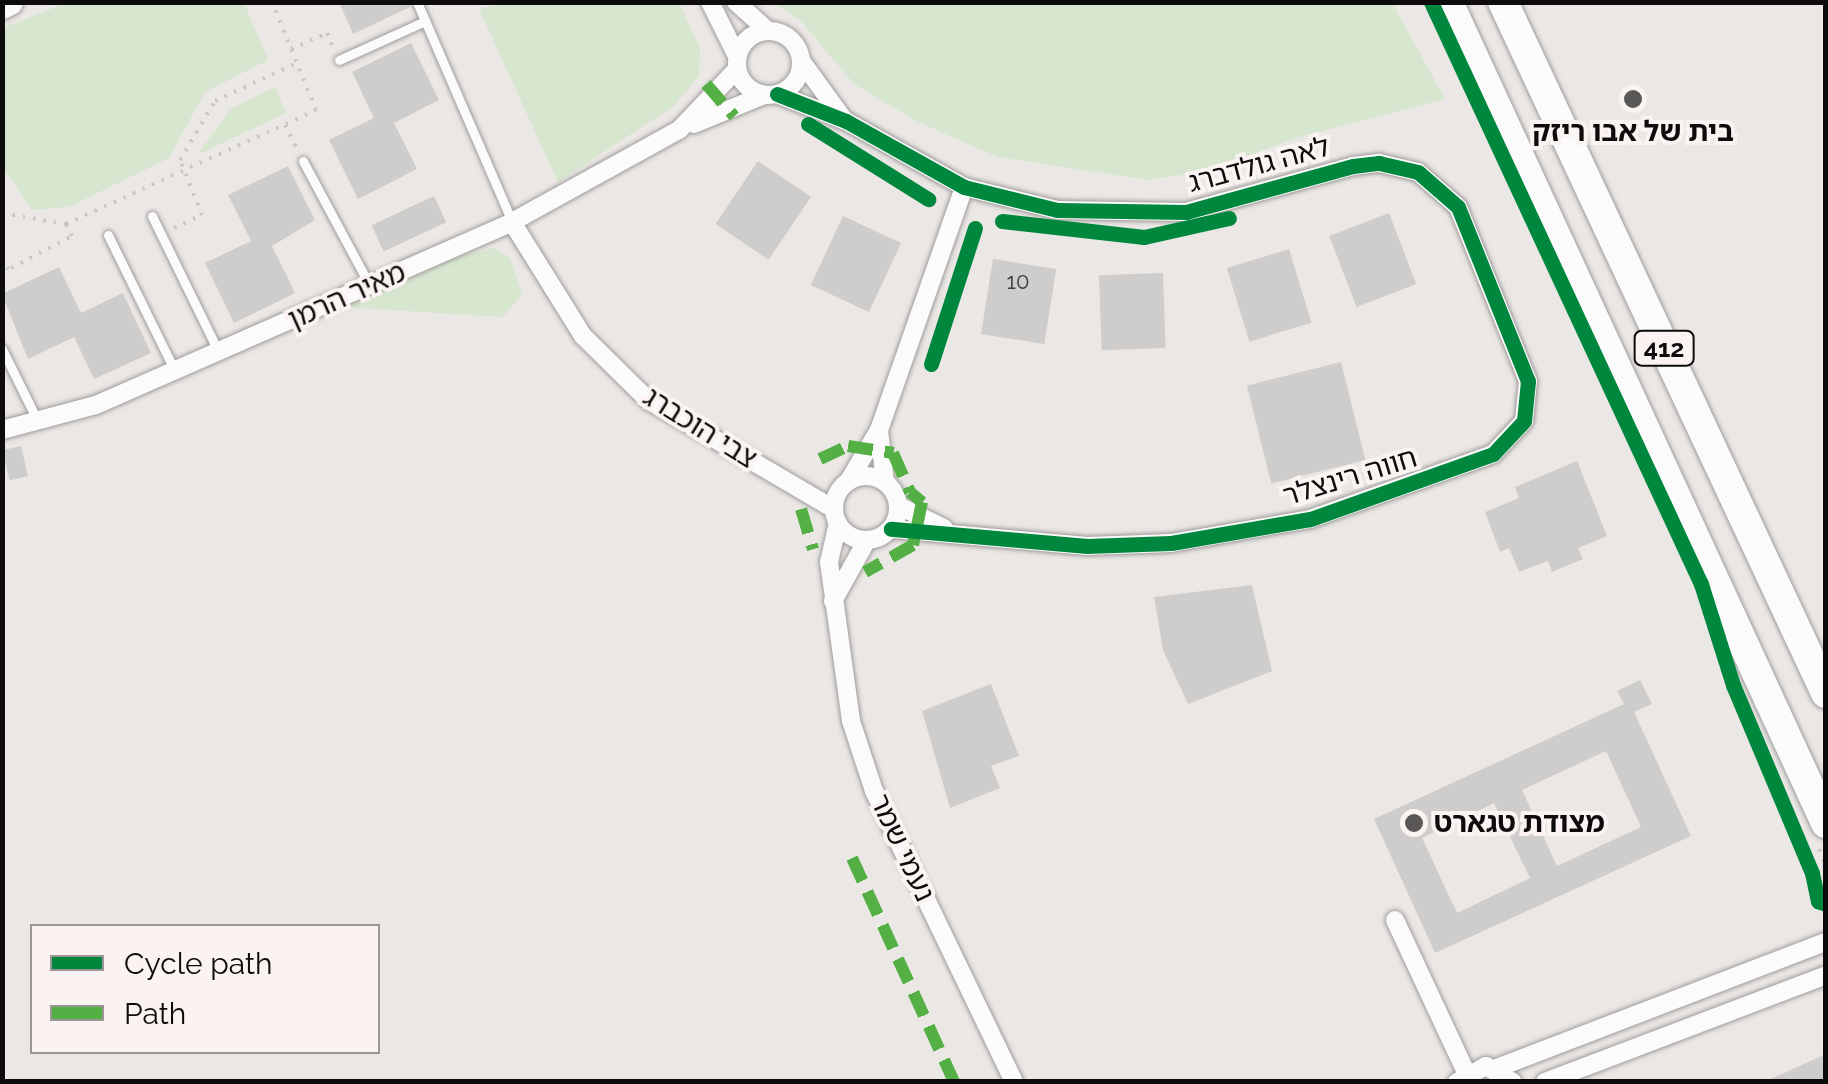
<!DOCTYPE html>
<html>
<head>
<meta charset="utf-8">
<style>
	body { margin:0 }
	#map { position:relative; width:1828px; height:1084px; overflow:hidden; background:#eae7e5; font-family:Raleway,"Noto Sans Hebrew",sans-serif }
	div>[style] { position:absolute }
	.green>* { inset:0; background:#d7e6cf }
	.building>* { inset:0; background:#cfcdcb; transform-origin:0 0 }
	.path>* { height:4px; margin-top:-2px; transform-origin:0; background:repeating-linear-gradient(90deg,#c7c7c7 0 2.5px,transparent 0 10.5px) }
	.roads { filter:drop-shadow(0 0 2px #9f9c9b) drop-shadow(0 0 2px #9f9c9b) }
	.lane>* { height:9px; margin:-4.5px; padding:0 4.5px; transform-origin:4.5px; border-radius:4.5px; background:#fcfbfb }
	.street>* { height:18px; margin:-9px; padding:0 9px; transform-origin:9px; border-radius:9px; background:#fcfbfb }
	.street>.ring { margin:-9px; padding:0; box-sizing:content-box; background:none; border:18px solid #fcfbfb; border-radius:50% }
	.secondary>* { height:25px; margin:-12.5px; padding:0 12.5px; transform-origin:12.5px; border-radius:12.5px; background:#fcfbfb }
	.primary>* { height:30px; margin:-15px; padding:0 15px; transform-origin:15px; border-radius:15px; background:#fcfbfb }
	.quiet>* { height:12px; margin-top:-6px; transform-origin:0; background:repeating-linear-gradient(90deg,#54b044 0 25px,transparent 0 37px) }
	.cycleway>* { height:15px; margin:-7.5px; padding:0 7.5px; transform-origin:7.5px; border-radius:7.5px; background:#00873e }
	.dots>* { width:28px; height:28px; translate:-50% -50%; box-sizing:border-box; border:5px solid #faf3f1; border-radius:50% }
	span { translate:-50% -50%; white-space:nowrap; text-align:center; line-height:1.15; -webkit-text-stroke:8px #faf3f1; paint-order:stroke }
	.number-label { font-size:22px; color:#3e3c3b }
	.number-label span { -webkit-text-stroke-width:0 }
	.shield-label span { padding:2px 8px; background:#faf3f1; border:2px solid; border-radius:8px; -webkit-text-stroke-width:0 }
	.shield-label { font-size:25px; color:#0d0b0b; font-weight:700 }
	.poi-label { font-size:28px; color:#0d0b0b; font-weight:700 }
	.left { translate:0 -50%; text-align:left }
	.street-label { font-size:28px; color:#0d0b0b }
	.frame { position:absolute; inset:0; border:5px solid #0d0b0b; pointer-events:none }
	.legend { position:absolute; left:30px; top:924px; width:350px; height:130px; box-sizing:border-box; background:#faf3f1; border:2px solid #9b9695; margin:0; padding:12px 18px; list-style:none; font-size:30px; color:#0d0b0b }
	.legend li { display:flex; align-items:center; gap:20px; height:50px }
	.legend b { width:50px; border:2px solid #9b9695 }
</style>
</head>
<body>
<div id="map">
	<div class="green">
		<div style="clip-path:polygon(510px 2px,679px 3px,700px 48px,699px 76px,674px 106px,558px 182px,479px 9px)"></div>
		<div style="clip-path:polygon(66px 3px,244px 3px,268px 60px,205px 92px,169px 158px,69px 207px,32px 210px,3px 168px,3px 28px)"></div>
		<div style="clip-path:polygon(773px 3px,1392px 3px,1445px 99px,1293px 139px,1207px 171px,1148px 180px,998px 157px,918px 122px,854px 84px,800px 20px)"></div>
		<div style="clip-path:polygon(275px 87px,286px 113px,197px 155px,231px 109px)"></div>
		<div style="clip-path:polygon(495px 248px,510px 258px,522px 294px,503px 317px,343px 307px,454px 258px)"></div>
	</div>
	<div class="building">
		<div style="clip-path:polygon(339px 2px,409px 2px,410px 7px,353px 34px)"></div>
		<div style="clip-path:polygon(411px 43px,439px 100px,394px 123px,417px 169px,358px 199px,329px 140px,374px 118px,352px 72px)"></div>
		<div style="left:758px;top:161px;width:64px;height:76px;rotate:34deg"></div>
		<div style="clip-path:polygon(288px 166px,315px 220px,272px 246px,295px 293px,234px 323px,205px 263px,251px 241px,228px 195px)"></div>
		<div style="left:434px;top:196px;width:29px;height:69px;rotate:65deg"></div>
		<div style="left:1389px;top:213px;width:76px;height:64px;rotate:69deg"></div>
		<div style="left:843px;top:216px;width:64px;height:76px;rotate:25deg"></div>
		<div style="left:1289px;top:249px;width:77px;height:65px;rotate:73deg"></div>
		<div style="left:993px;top:259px;width:64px;height:76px;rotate:9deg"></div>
		<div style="clip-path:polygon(59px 267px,81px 313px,123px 293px,151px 353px,94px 379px,74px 337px,28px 359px,2px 294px)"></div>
		<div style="left:1163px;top:273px;width:75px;height:64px;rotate:88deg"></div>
		<div style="left:1341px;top:362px;width:101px;height:97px;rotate:76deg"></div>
		<div style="left:21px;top:446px;width:31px;height:19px;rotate:77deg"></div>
		<div style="clip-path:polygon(1577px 461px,1607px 536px,1578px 548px,1583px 559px,1552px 572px,1548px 561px,1519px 572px,1509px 548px,1500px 552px,1485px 512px,1519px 498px,1515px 487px)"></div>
		<div style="clip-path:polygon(1252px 585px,1272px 671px,1188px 704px,1163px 650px,1154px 597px)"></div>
		<div style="clip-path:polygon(evenodd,1640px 680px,1652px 704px,1634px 712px,1691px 836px,1435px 953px,1374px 819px,1624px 704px,1617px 691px,1640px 680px,1606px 751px,1641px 827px,1557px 866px,1522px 790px,1606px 751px,1640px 680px,1494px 803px,1530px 878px,1457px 913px,1422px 838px,1494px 803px)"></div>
		<div style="clip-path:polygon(991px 684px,1019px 756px,991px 766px,1000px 788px,950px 808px,922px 711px)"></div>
		<div style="clip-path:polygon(1826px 1054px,1826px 1082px,1764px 1082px)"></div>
	</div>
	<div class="path">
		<div style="left:291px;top:49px;width:39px;rotate:-24deg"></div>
		<div style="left:327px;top:33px;width:15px;rotate:67deg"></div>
		<div style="left:285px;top:125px;width:25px;rotate:63deg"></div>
		<div style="left:2px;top:213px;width:65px;rotate:9.8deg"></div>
		<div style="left:66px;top:224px;width:275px;rotate:-24.5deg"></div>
		<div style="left:316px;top:110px;width:117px;rotate:-112.2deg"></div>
		<div style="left:174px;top:228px;width:31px;rotate:-25deg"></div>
		<div style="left:202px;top:215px;width:59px;rotate:-111.8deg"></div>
		<div style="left:180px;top:160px;width:69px;rotate:-59.3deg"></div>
		<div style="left:215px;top:101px;width:90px;rotate:-24.9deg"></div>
		<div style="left:2px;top:258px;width:13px;rotate:61deg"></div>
		<div style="left:2px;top:273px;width:79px;rotate:-27.9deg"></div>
		<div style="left:72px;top:236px;width:13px;rotate:-117deg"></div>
		<div style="left:1819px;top:849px;width:17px;rotate:65deg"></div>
	</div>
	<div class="roads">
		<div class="lane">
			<div style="left:417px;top:2px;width:240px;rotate:66.6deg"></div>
			<div style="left:339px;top:60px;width:94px;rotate:-24.4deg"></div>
			<div style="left:303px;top:161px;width:142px;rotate:61.8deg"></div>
			<div style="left:152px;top:216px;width:150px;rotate:63.9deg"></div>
			<div style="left:108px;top:235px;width:152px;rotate:63.8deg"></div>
			<div style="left:2px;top:349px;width:81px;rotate:63.7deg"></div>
		</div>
		<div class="street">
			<div style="left:710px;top:2px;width:60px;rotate:63.4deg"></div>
			<div style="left:736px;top:2px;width:43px;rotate:42.2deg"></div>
			<div class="ring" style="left:737px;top:31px;width:46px;height:46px"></div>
			<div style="left:802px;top:62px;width:68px;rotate:54deg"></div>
			<div style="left:777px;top:94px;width:74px;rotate:21.4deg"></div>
			<div style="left:846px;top:121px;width:135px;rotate:29.2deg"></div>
			<div style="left:964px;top:187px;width:96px;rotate:13.9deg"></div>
			<div style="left:1057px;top:210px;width:129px;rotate:0.9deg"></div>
			<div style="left:1186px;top:212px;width:173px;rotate:-15.4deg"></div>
			<div style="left:1353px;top:166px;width:26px;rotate:-7deg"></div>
			<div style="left:1379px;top:163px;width:40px;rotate:13deg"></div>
			<div style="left:1418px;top:172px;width:53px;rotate:41.2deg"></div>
			<div style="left:1458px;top:207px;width:188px;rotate:68.1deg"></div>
			<div style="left:1528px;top:381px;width:40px;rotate:95.7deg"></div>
			<div style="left:1524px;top:421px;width:45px;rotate:133.2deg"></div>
			<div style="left:1493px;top:454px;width:194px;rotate:160.4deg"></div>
			<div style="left:1310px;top:519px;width:141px;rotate:170.2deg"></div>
			<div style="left:1171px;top:543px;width:84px;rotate:178deg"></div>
			<div style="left:1087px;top:546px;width:197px;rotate:-175deg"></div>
			<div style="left:694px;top:124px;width:76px;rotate:-22.5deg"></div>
			<div style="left:512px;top:222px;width:134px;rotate:58.1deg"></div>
			<div style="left:583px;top:336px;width:91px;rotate:44.6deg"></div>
			<div style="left:648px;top:400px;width:216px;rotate:30.4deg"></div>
			<div style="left:2px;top:430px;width:97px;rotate:-14.9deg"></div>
			<div style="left:96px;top:405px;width:454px;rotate:-23.7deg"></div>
			<div style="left:512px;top:222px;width:191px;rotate:-28.9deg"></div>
			<div style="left:679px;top:130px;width:84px;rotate:-46.4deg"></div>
			<div style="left:879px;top:430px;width:52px;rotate:83.4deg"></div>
			<div class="ring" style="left:834px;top:476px;width:46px;height:46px"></div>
			<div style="left:848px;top:482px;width:61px;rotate:-59.2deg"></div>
			<div style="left:879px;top:430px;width:257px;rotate:-70.7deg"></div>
			<div style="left:899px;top:506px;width:50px;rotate:26.1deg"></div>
			<div style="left:838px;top:523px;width:40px;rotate:103deg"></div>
			<div style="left:829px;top:562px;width:161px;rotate:82.1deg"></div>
			<div style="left:851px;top:721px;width:74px;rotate:71.8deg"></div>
			<div style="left:874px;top:791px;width:323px;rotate:64.3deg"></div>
			<div style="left:833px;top:601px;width:70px;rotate:-60.9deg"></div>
			<div style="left:1395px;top:920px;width:168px;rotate:65deg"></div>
			<div style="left:1497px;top:1068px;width:352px;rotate:-21deg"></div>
			<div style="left:1457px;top:1082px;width:33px;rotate:-29deg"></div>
			<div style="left:1486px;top:1066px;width:31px;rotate:31deg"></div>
			<div style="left:1545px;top:1082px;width:301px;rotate:-20.8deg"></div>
		</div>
		<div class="secondary">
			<div style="left:2px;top:6px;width:9px;rotate:-27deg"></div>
		</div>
		<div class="primary">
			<div style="left:1448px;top:2px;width:904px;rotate:65.28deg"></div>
			<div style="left:1503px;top:2px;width:763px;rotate:64.95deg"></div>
		</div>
	</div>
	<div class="quiet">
		<div style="left:706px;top:84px;width:43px;rotate:48.8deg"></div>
		<div style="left:820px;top:459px;width:31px;rotate:-25deg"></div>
		<div style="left:848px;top:446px;width:46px;rotate:8.8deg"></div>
		<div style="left:893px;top:453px;width:43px;rotate:66.4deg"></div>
		<div style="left:910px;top:492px;width:16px;rotate:40deg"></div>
		<div style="left:922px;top:502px;width:44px;rotate:101.8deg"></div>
		<div style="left:913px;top:545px;width:55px;rotate:150.6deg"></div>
		<div style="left:801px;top:509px;width:42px;rotate:73.3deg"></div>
		<div style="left:852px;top:858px;width:246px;rotate:65.5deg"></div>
	</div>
	<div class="cycleway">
		<div style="left:1431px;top:2px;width:642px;rotate:65.11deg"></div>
		<div style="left:1701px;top:584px;width:106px;rotate:72.4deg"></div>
		<div style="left:1733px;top:685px;width:204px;rotate:67.2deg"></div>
		<div style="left:1812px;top:873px;width:29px;rotate:78deg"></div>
		<div style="left:1818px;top:901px;width:9px;rotate:21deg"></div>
		<div style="left:777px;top:94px;width:74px;rotate:21.4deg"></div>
		<div style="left:846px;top:121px;width:135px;rotate:29.2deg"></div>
		<div style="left:964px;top:187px;width:96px;rotate:13.9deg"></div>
		<div style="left:1057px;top:210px;width:129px;rotate:0.9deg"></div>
		<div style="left:1186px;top:212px;width:173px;rotate:-15.4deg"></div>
		<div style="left:1353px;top:166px;width:26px;rotate:-7deg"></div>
		<div style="left:1379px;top:163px;width:40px;rotate:13deg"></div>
		<div style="left:1418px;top:172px;width:53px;rotate:41.2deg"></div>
		<div style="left:1458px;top:207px;width:188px;rotate:68.1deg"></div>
		<div style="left:1528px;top:381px;width:40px;rotate:95.7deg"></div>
		<div style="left:1524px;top:421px;width:45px;rotate:133.2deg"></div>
		<div style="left:1493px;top:454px;width:194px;rotate:160.4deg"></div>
		<div style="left:1310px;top:519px;width:141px;rotate:170.2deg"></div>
		<div style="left:1171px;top:543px;width:84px;rotate:178deg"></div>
		<div style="left:1087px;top:546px;width:197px;rotate:-175deg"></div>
		<div style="left:808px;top:124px;width:142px;rotate:32deg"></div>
		<div style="left:1002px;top:221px;width:143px;rotate:6.4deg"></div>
		<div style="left:1144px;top:237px;width:87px;rotate:-12.6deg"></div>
		<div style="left:931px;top:364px;width:143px;rotate:-72.1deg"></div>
	</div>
	<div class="dots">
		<div style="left:1633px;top:99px;background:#5a5857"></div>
		<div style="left:1414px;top:823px;background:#5a5857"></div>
	</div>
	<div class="number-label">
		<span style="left:1018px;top:282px">10</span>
	</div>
	<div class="shield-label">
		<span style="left:1664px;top:348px">412</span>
	</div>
	<div class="poi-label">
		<span style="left:1633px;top:132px">בית של אבו ריזק</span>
		<span class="left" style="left:1434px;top:823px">מצודת טגארט</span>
	</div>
	<div class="street-label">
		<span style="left:1259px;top:165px;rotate:-15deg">לאה גולדברג</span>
		<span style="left:347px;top:296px;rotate:-24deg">מאיר הרמן</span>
		<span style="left:700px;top:428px;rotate:32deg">צבי הוכברג</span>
		<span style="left:1350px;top:477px;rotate:-17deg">חווה רינצלר</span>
		<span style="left:902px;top:848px;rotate:65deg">נעמי שמר</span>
	</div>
	<div class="frame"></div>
	<ul class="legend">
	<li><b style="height:12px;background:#00873e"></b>Cycle path</li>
	<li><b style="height:12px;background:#54b044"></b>Path</li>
	</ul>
</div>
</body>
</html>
